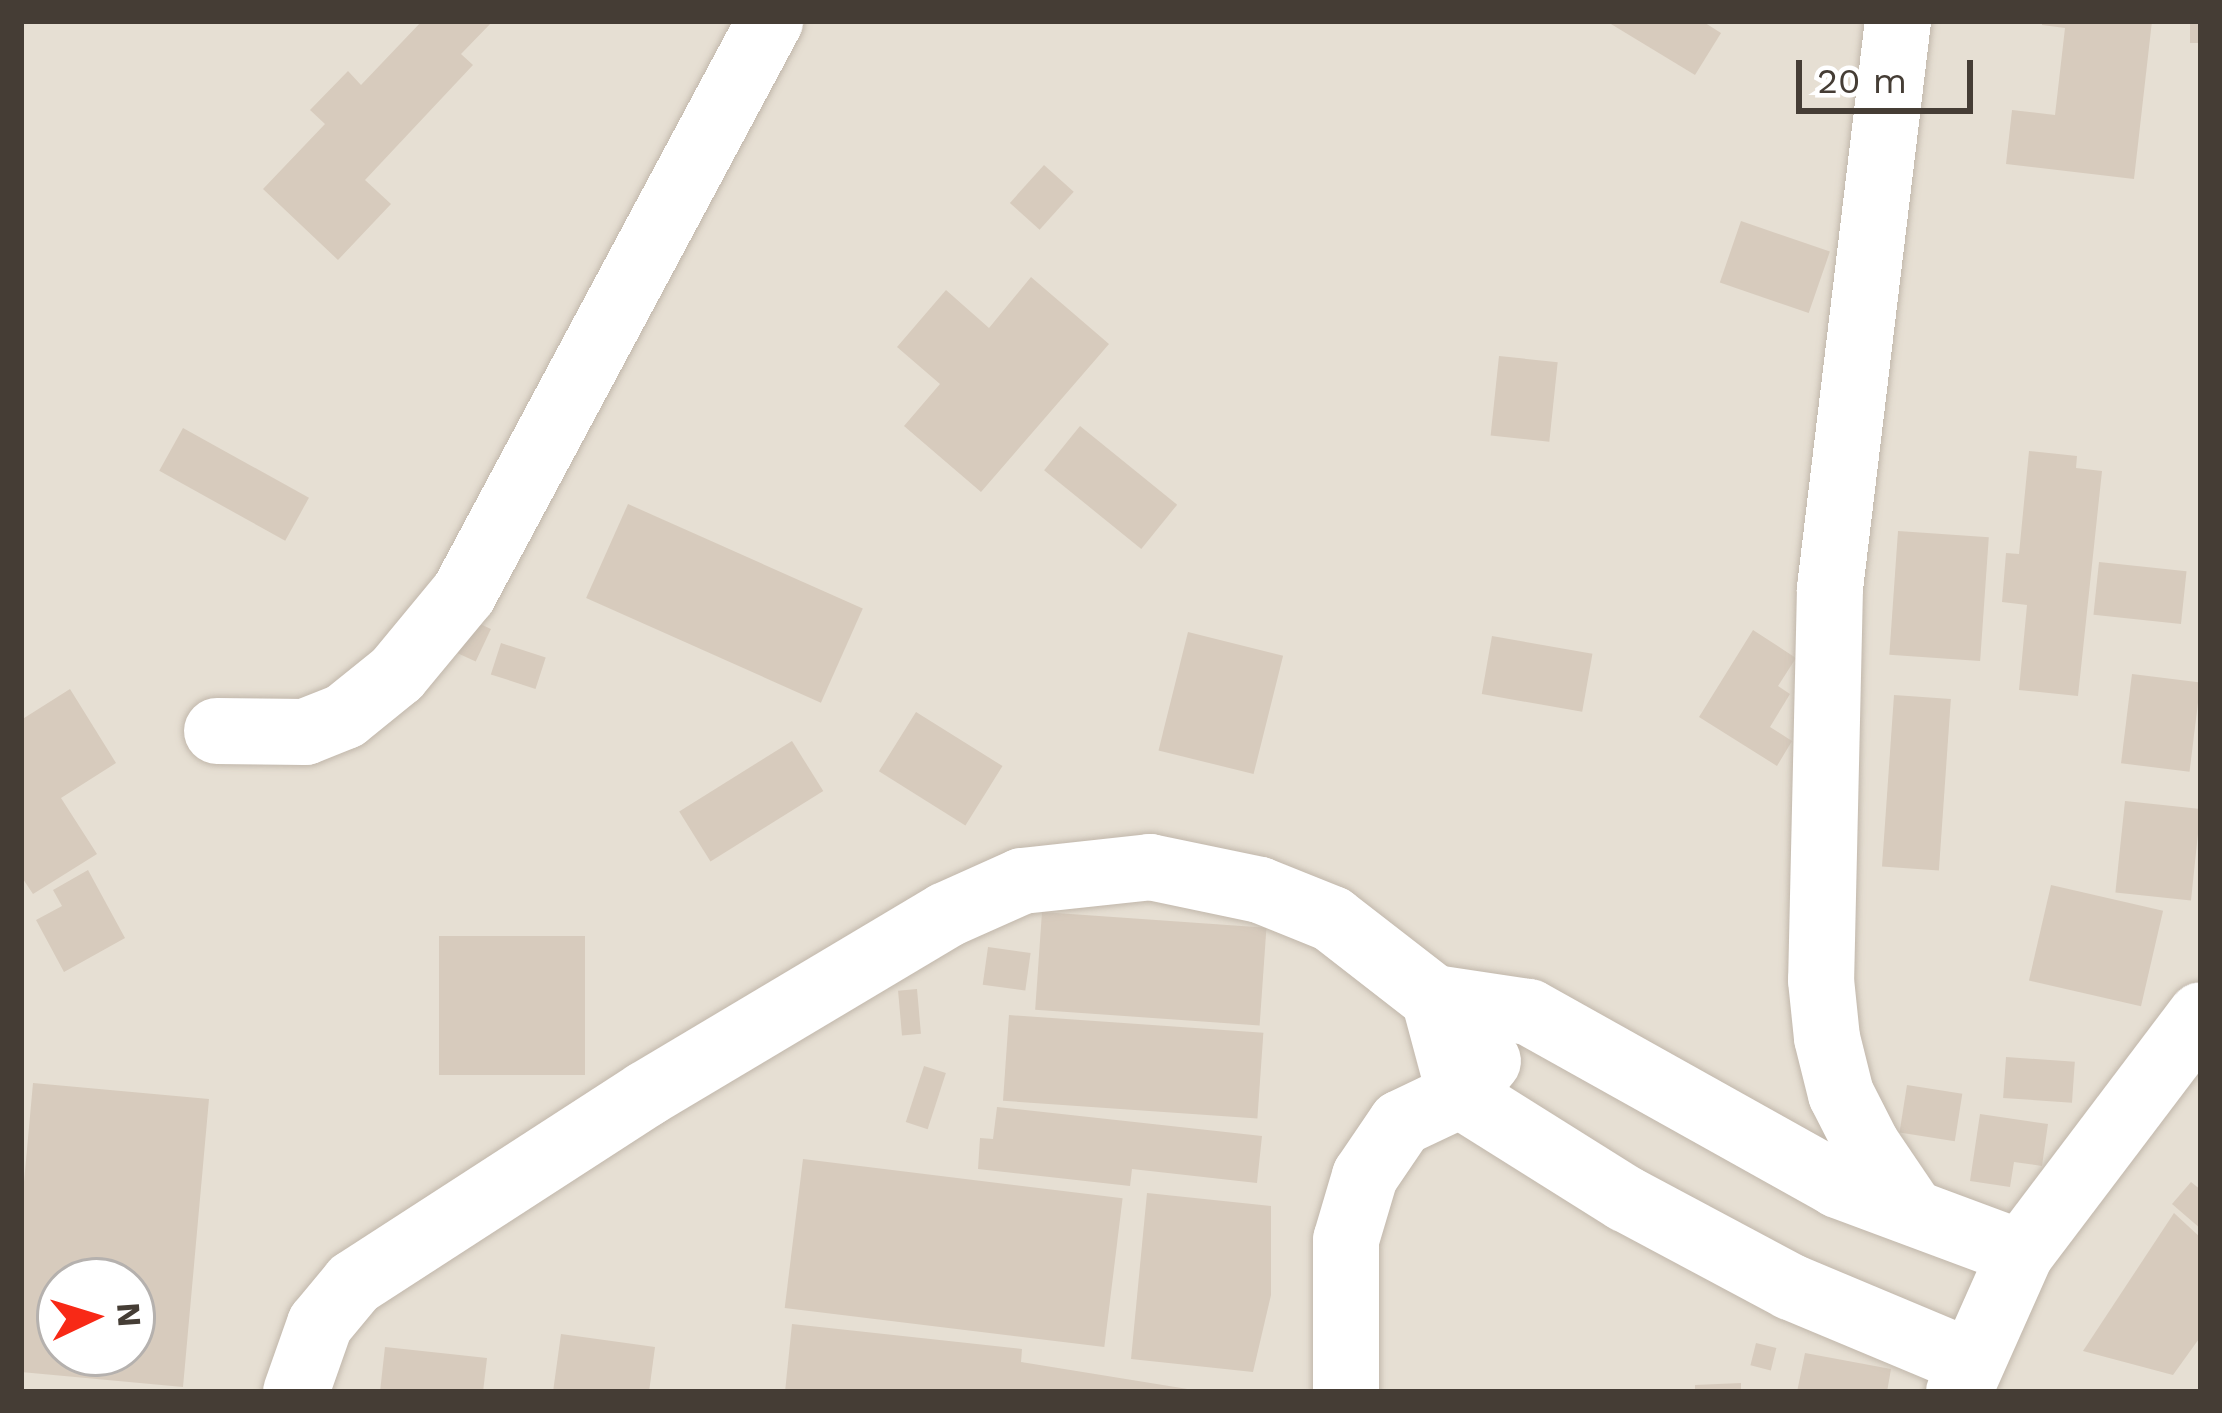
<!DOCTYPE html>
<html>
<head>
<meta charset="utf-8">
<style>
	body { margin:0 }
	#map { position:relative; width:2222px; height:1413px; overflow:hidden; background:#f2ede5; font-family:"Work Sans",sans-serif }
	div>[style] { position:absolute }
	.residential>* { inset:0; background:#e6dfd3 }
	.building>* { inset:0; background:#d7cbbd; transform-origin:0 0 }
	.roads { filter:drop-shadow(0 0 3px #c1b7ab) drop-shadow(0 0 3px #c1b7ab) }
	.minor>* { height:66px; margin:-33px; padding:0 33px; transform-origin:33px; border-radius:33px; background:#fff }
	span { translate:-50% -50%; white-space:nowrap; text-align:center; line-height:1.15; -webkit-text-stroke:9px #fff; paint-order:stroke }
	.frame { position:absolute; inset:0; border:24px solid #453d35; pointer-events:none }
	.north { position:absolute; left:36px; top:1257px; width:120px; height:120px; box-sizing:border-box; background:#fff; border:3px solid #b5b1ae; border-radius:50%; rotate:86deg; font-size:33px; font-weight:700; line-height:48px; text-align:center; color:#453d35 }
	.north::after { content:''; display:block; margin:auto; width:42px; height:54px; background:#f82916; clip-path:polygon(50% 0,100% 100%,50% 72%,0 100%) }
	.scale { position:absolute; left:1796px; top:60px; width:177px; height:54px; box-sizing:border-box; border:6px solid #453d35; border-top:0; padding-left:15px; font-size:36px; line-height:42px; white-space:nowrap; color:#453d35; -webkit-text-stroke:9px #fff; paint-order:stroke }
</style>
</head>
<body>
<div id="map">
	<div class="residential">
		<div style="clip-path:polygon(evenodd,21px 21px,2201px 21px,2201px 1392px,21px 1392px,21px 21px,60px 1281px,132px 1281px,132px 1353px,60px 1353px,60px 1281px)"></div>
	</div>
	<div class="building">
		<div style="clip-path:polygon(422px 21px,493px 21px,461px 54px,473px 65px,365px 180px,391px 204px,338px 260px,263px 189px,325px 124px,310px 110px,348px 71px,361px 85px)"></div>
		<div style="clip-path:polygon(1606px 21px,1702px 21px,1721px 33px,1695px 75px)"></div>
		<div style="clip-path:polygon(2042px 21px,2152px 21px,2134px 179px,2006px 164px,2012px 110px,2055px 115px,2065px 28px,2042px 25px)"></div>
		<div style="left:2190px;top:21px;width:11px;height:22px"></div>
		<div style="left:1044px;top:165px;width:40px;height:51px;rotate:42deg"></div>
		<div style="left:1741px;top:221px;width:94px;height:65px;rotate:19deg"></div>
		<div style="clip-path:polygon(1031px 277px,1109px 344px,981px 492px,904px 426px,940px 384px,897px 347px,946px 290px,989px 328px)"></div>
		<div style="left:1499px;top:356px;width:59px;height:80px;rotate:6deg"></div>
		<div style="left:1080px;top:426px;width:125px;height:57px;rotate:39deg"></div>
		<div style="left:183px;top:428px;width:144px;height:49px;rotate:29deg"></div>
		<div style="clip-path:polygon(2029px 451px,2077px 456px,2076px 468px,2102px 471px,2078px 696px,2019px 690px,2027px 605px,2002px 602px,2006px 553px,2019px 554px)"></div>
		<div style="left:628px;top:504px;width:257px;height:103px;rotate:24deg"></div>
		<div style="left:1898px;top:531px;width:91px;height:124px;rotate:4deg"></div>
		<div style="left:2099px;top:562px;width:88px;height:53px;rotate:6deg"></div>
		<div style="left:461px;top:615px;width:33px;height:36px;rotate:25deg"></div>
		<div style="clip-path:polygon(1753px 630px,1796px 658px,1778px 686px,1790px 694px,1770px 727px,1792px 741px,1777px 766px,1699px 717px)"></div>
		<div style="left:1188px;top:632px;width:98px;height:122px;rotate:14deg"></div>
		<div style="left:1492px;top:636px;width:102px;height:59px;rotate:10deg"></div>
		<div style="left:501px;top:643px;width:47px;height:33px;rotate:18deg"></div>
		<div style="left:2132px;top:674px;width:69px;height:90px;rotate:7deg"></div>
		<div style="clip-path:polygon(70px 689px,116px 763px,61px 798px,97px 854px,33px 894px,21px 876px,21px 720px)"></div>
		<div style="left:1894px;top:695px;width:57px;height:172px;rotate:4deg"></div>
		<div style="left:916px;top:712px;width:102px;height:70px;rotate:32deg"></div>
		<div style="left:792px;top:741px;width:59px;height:133px;rotate:58deg"></div>
		<div style="left:2125px;top:801px;width:76px;height:92px;rotate:6deg"></div>
		<div style="clip-path:polygon(88px 870px,125px 938px,64px 972px,36px 920px,62px 906px,53px 890px)"></div>
		<div style="left:2051px;top:885px;width:115px;height:98px;rotate:13deg"></div>
		<div style="left:1042px;top:912px;width:225px;height:98px;rotate:4deg"></div>
		<div style="left:439px;top:936px;width:146px;height:139px"></div>
		<div style="left:988px;top:947px;width:43px;height:38px;rotate:8deg"></div>
		<div style="left:917px;top:989px;width:45px;height:19px;rotate:85deg"></div>
		<div style="left:1009px;top:1015px;width:255px;height:86px;rotate:4deg"></div>
		<div style="left:2006px;top:1057px;width:69px;height:41px;rotate:4deg"></div>
		<div style="left:924px;top:1066px;width:23px;height:59px;rotate:18deg"></div>
		<div style="clip-path:polygon(evenodd,33px 1083px,209px 1099px,183px 1387px,21px 1372px,21px 1215px,33px 1083px,60px 1281px,132px 1281px,132px 1353px,60px 1353px,60px 1281px)"></div>
		<div style="left:1907px;top:1085px;width:56px;height:48px;rotate:9deg"></div>
		<div style="clip-path:polygon(997px 1107px,1262px 1136px,1257px 1183px,1132px 1169px,1130px 1186px,978px 1169px,980px 1138px,993px 1139px)"></div>
		<div style="clip-path:polygon(1980px 1114px,2048px 1124px,2042px 1166px,2014px 1162px,2010px 1187px,1970px 1181px)"></div>
		<div style="left:803px;top:1159px;width:322px;height:150px;rotate:7deg"></div>
		<div style="clip-path:polygon(2191px 1182px,2201px 1190px,2201px 1229px,2172px 1204px)"></div>
		<div style="clip-path:polygon(1147px 1193px,1271px 1206px,1271px 1295px,1253px 1372px,1131px 1359px)"></div>
		<div style="clip-path:polygon(2174px 1213px,2201px 1238px,2201px 1336px,2173px 1375px,2083px 1351px)"></div>
		<div style="clip-path:polygon(792px 1324px,1022px 1349px,1021px 1362px,1206px 1392px,785px 1392px)"></div>
		<div style="clip-path:polygon(561px 1334px,655px 1347px,649px 1392px,553px 1392px)"></div>
		<div style="left:1756px;top:1343px;width:21px;height:23px;rotate:14deg"></div>
		<div style="clip-path:polygon(385px 1347px,487px 1358px,483px 1392px,380px 1392px)"></div>
		<div style="clip-path:polygon(1805px 1353px,1891px 1369px,1887px 1392px,1797px 1392px)"></div>
		<div style="clip-path:polygon(1741px 1383px,1741px 1392px,1695px 1392px,1695px 1385px)"></div>
	</div>
	<div class="roads">
		<div class="minor">
			<div style="left:1898px;top:21px;width:571px;rotate:96.84deg"></div>
			<div style="left:1830px;top:588px;width:392px;rotate:91.3deg"></div>
			<div style="left:1821px;top:980px;width:58px;rotate:84.1deg"></div>
			<div style="left:1827px;top:1038px;width:58px;rotate:76deg"></div>
			<div style="left:1841px;top:1094px;width:57px;rotate:63deg"></div>
			<div style="left:1867px;top:1145px;width:78px;rotate:55.9deg"></div>
			<div style="left:217px;top:731px;width:88px;rotate:0.7deg"></div>
			<div style="left:305px;top:732px;width:43px;rotate:-21.8deg"></div>
			<div style="left:345px;top:716px;width:67px;rotate:-38.9deg"></div>
			<div style="left:397px;top:674px;width:105px;rotate:-50.4deg"></div>
			<div style="left:464px;top:593px;width:649px;rotate:-61.85deg"></div>
			<div style="left:1434px;top:998px;width:100px;rotate:75deg"></div>
			<div style="left:1460px;top:1095px;width:196px;rotate:32.1deg"></div>
			<div style="left:1626px;top:1199px;width:187px;rotate:28.1deg"></div>
			<div style="left:1791px;top:1287px;width:192px;rotate:22.7deg"></div>
			<div style="left:296px;top:1392px;width:72px;rotate:-70.6deg"></div>
			<div style="left:320px;top:1324px;width:53px;rotate:-50.3deg"></div>
			<div style="left:354px;top:1283px;width:348px;rotate:-32.9deg"></div>
			<div style="left:646px;top:1094px;width:349px;rotate:-30.8deg"></div>
			<div style="left:946px;top:915px;width:83px;rotate:-24.1deg"></div>
			<div style="left:1022px;top:881px;width:129px;rotate:-6.2deg"></div>
			<div style="left:1150px;top:867px;width:112px;rotate:11.8deg"></div>
			<div style="left:1260px;top:890px;width:78px;rotate:21.9deg"></div>
			<div style="left:1332px;top:919px;width:129px;rotate:37.8deg"></div>
			<div style="left:1434px;top:998px;width:96px;rotate:8.4deg"></div>
			<div style="left:1529px;top:1012px;width:354px;rotate:29.2deg"></div>
			<div style="left:1838px;top:1185px;width:195px;rotate:20.4deg"></div>
			<div style="left:1346px;top:1392px;width:152px;rotate:-90deg"></div>
			<div style="left:1346px;top:1240px;width:67px;rotate:-73.5deg"></div>
			<div style="left:1365px;top:1176px;width:64px;rotate:-55.8deg"></div>
			<div style="left:1401px;top:1123px;width:65px;rotate:-25.4deg"></div>
			<div style="left:1460px;top:1095px;width:44px;rotate:-50.5deg"></div>
			<div style="left:1959px;top:1392px;width:152px;rotate:-66deg"></div>
			<div style="left:2021px;top:1253px;width:298px;rotate:-52.9deg"></div>
		</div>
	</div>
	<div class="frame"></div>
	<div class="north">N</div>
	<div class="scale">20 m</div>
</div>
</body>
</html>
